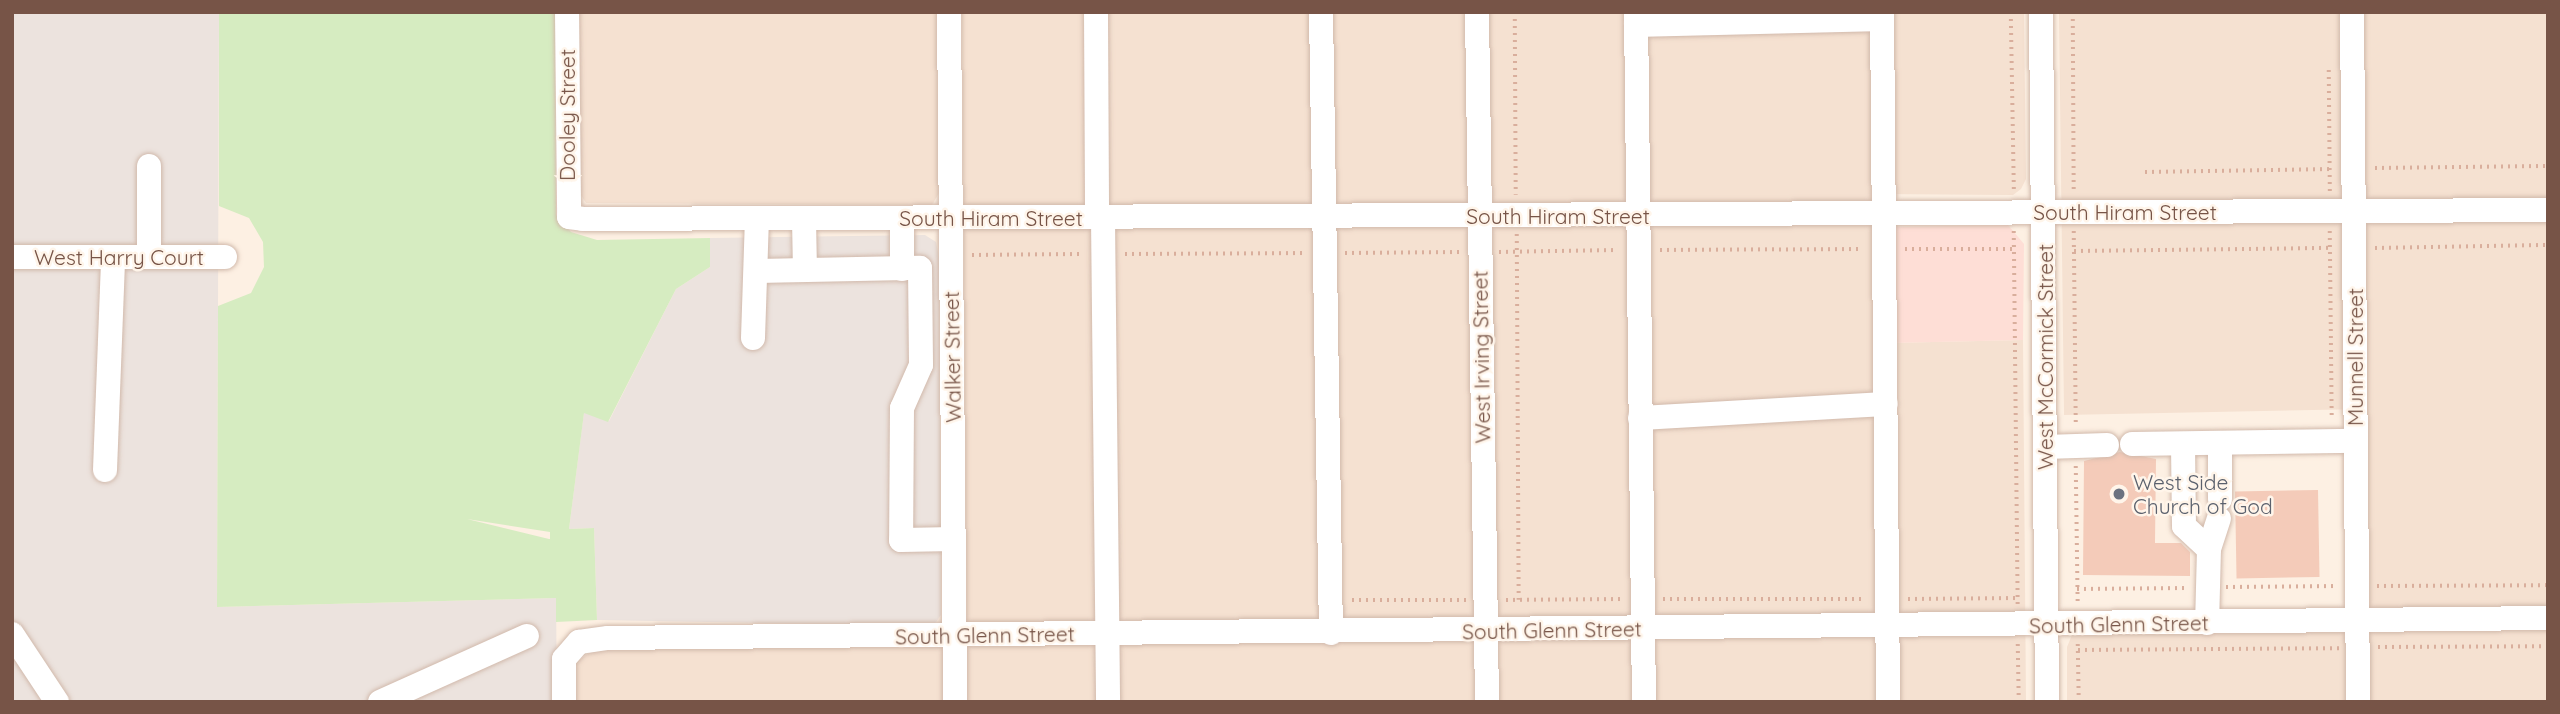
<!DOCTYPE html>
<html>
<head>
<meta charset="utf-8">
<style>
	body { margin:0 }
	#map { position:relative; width:2560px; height:714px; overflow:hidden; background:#fdf0e3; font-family:Quicksand,sans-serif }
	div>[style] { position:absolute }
	.residential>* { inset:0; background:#f5e1d1 }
	.commercial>* { inset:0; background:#feded6 }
	.industrial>* { inset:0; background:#ece3de }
	.green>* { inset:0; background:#d6ecc1 }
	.building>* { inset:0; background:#f4cbb9; transform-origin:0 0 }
	.path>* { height:3.5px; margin-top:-1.75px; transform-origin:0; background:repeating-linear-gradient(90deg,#d9ae9c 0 2px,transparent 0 7px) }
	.roads { filter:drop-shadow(0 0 2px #d1b9ab) drop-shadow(0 0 2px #d1b9ab) }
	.minor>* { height:24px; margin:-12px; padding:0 12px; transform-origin:12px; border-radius:12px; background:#fff }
	.dots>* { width:19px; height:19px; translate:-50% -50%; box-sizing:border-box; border:4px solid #fff5ea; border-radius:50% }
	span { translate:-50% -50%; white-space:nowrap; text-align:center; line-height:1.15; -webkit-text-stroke:5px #fff5ea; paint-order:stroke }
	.street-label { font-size:21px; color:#775447 }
	.worship-label { font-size:21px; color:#5b616d }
	.left { translate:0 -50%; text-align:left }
	.frame { position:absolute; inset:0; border:14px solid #775447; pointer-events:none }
</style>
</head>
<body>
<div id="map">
	<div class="residential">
		<div style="clip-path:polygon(580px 12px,937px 12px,939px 193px,932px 205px,586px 203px,579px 192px)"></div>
		<div style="clip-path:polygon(962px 12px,2024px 12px,2026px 179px,2021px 189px,2013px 195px,1876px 194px,1890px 343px,2023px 340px,2026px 702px,576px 702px,575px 663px,598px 647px,967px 647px)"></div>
		<div style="clip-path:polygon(2059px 12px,2548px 12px,2548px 702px,2067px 702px,2067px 647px,2072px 635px,2084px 631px,2367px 627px,2366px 409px,2064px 415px)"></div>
	</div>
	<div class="commercial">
		<div style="clip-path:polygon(2008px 225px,2024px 244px,2023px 340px,1890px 343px,1890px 227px)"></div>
	</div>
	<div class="industrial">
		<div style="clip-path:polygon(12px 12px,219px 12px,217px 607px,556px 598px,557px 702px,12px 702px)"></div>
		<div style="clip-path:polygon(925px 235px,936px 242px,939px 257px,941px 615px,933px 626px,597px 620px,594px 528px,569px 529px,584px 412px,609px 421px,676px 289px,710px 267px,710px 238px)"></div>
	</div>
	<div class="green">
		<div style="clip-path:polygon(evenodd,219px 12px,555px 12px,556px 215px,571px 232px,597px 240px,710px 238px,710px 267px,676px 289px,608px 422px,584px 413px,569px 529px,594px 528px,597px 620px,556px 622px,556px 598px,217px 607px,218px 306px,251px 293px,264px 267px,263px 242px,249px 218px,219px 206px,219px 12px,467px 519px,550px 532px,550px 539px,549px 539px,467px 519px)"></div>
	</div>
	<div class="building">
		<div style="clip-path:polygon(2120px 452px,2156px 459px,2155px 543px,2181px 543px,2190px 552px,2190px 576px,2083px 575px,2084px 461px)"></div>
		<div style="left:2318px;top:490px;width:87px;height:83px;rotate:89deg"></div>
	</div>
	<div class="path">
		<div style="left:1515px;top:12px;width:183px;rotate:89.7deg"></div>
		<div style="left:2011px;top:12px;width:180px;rotate:89deg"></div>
		<div style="left:2073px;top:12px;width:180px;rotate:89.7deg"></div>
		<div style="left:2329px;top:70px;width:122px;rotate:89.5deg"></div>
		<div style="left:2375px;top:168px;width:173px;rotate:-0.7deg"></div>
		<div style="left:2145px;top:172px;width:187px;rotate:-0.9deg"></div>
		<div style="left:2014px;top:231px;width:374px;rotate:89.4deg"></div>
		<div style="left:2074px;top:231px;width:196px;rotate:89.4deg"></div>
		<div style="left:2330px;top:231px;width:189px;rotate:89.4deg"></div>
		<div style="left:1517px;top:234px;width:366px;rotate:89.7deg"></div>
		<div style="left:2375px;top:248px;width:173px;rotate:-1deg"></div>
		<div style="left:1905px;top:249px;width:109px"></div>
		<div style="left:1660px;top:250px;width:202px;rotate:-0.3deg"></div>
		<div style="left:2074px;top:251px;width:258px;rotate:-0.7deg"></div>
		<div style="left:1499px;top:252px;width:118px;rotate:-1deg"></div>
		<div style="left:1345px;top:253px;width:115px;rotate:-0.5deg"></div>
		<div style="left:1125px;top:254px;width:181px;rotate:-0.3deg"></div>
		<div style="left:972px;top:255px;width:110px;rotate:-0.5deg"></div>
		<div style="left:2076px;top:466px;width:136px;rotate:89.2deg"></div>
		<div style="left:2377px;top:586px;width:171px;rotate:-0.3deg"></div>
		<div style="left:2226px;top:587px;width:112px;rotate:-0.5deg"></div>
		<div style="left:2077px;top:589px;width:110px;rotate:-0.5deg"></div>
		<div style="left:1663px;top:599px;width:202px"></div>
		<div style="left:1908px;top:599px;width:110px;rotate:-0.5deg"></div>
		<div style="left:1352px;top:600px;width:114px"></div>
		<div style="left:1506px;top:600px;width:118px;rotate:-0.5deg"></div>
		<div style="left:2018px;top:644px;width:58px;rotate:89deg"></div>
		<div style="left:2078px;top:644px;width:58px;rotate:89deg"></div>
		<div style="left:2378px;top:647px;width:170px;rotate:-0.3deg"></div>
		<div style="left:2078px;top:650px;width:261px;rotate:-0.4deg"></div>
	</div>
	<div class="roads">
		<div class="minor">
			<div style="left:567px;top:12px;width:205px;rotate:89.4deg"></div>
			<div style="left:569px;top:217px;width:14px;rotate:8deg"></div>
			<div style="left:583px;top:219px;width:1965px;rotate:-0.26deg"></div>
			<div style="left:949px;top:12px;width:690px;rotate:89.5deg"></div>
			<div style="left:1096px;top:12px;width:206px;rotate:89.7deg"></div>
			<div style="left:1321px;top:12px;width:621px;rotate:89.08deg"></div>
			<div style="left:1477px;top:12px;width:690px;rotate:89.17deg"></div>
			<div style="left:1636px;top:12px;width:690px;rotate:89.34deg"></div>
			<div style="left:1882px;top:12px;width:690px;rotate:89.5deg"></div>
			<div style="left:2041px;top:12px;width:690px;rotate:89.5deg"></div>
			<div style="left:2352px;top:12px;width:690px;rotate:89.5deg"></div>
			<div style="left:1636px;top:25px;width:246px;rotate:-1.4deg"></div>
			<div style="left:902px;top:218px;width:51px;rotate:90deg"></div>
			<div style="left:1103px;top:218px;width:484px;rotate:89.4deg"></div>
			<div style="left:804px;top:219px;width:51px;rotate:88.9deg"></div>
			<div style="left:12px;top:257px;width:213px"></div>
			<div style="left:149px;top:257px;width:91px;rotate:-90deg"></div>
			<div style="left:757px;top:271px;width:163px;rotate:-1.1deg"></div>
			<div style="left:920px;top:268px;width:97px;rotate:89.4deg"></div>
			<div style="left:921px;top:365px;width:47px;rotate:113.8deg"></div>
			<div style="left:902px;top:408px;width:132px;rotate:90.4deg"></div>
			<div style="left:901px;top:540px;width:53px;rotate:-1.1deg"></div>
			<div style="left:753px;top:338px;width:119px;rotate:-88.1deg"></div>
			<div style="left:1640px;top:418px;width:246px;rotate:-3.3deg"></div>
			<div style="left:2132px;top:444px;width:224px;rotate:-0.8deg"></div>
			<div style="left:2183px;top:445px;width:81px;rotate:89.3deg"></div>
			<div style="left:2184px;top:526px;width:34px;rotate:43deg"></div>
			<div style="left:2209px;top:549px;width:74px;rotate:91.5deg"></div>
			<div style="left:2045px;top:447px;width:62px;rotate:-1.8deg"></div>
			<div style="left:105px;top:470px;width:213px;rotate:-87.8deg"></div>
			<div style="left:2220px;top:499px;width:55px;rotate:-90deg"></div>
			<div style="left:2209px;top:549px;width:32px;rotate:-72deg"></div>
			<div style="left:12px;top:634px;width:82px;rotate:56.5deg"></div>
			<div style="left:380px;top:702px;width:161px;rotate:-24.2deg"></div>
			<div style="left:564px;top:702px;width:43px;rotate:-90deg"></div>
			<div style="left:564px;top:659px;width:23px;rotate:-49deg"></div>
			<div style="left:579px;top:642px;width:29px;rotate:-8deg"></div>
			<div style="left:608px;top:638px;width:1940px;rotate:-0.59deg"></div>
		</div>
	</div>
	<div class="dots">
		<div style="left:2119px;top:494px;background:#6b7280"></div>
	</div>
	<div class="street-label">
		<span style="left:567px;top:115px;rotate:-90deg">Dooley Street</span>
		<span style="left:2125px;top:212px">South Hiram Street</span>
		<span style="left:1558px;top:216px">South Hiram Street</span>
		<span style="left:991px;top:218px">South Hiram Street</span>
		<span style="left:119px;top:257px">West Harry Court</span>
		<span style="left:952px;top:357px;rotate:-91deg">Walker Street</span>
		<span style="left:1481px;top:357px;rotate:-91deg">West Irving Street</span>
		<span style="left:2045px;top:357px;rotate:-90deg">West McCormick Street</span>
		<span style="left:2355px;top:357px;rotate:-90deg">Munnell Street</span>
		<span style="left:2119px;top:624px;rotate:-1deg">South Glenn Street</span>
		<span style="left:1552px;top:630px;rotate:-1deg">South Glenn Street</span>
		<span style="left:985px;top:635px;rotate:-1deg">South Glenn Street</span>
	</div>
	<div class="worship-label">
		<span class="left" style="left:2133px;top:494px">West Side<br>Church of God</span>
	</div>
	<div class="frame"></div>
</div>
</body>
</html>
